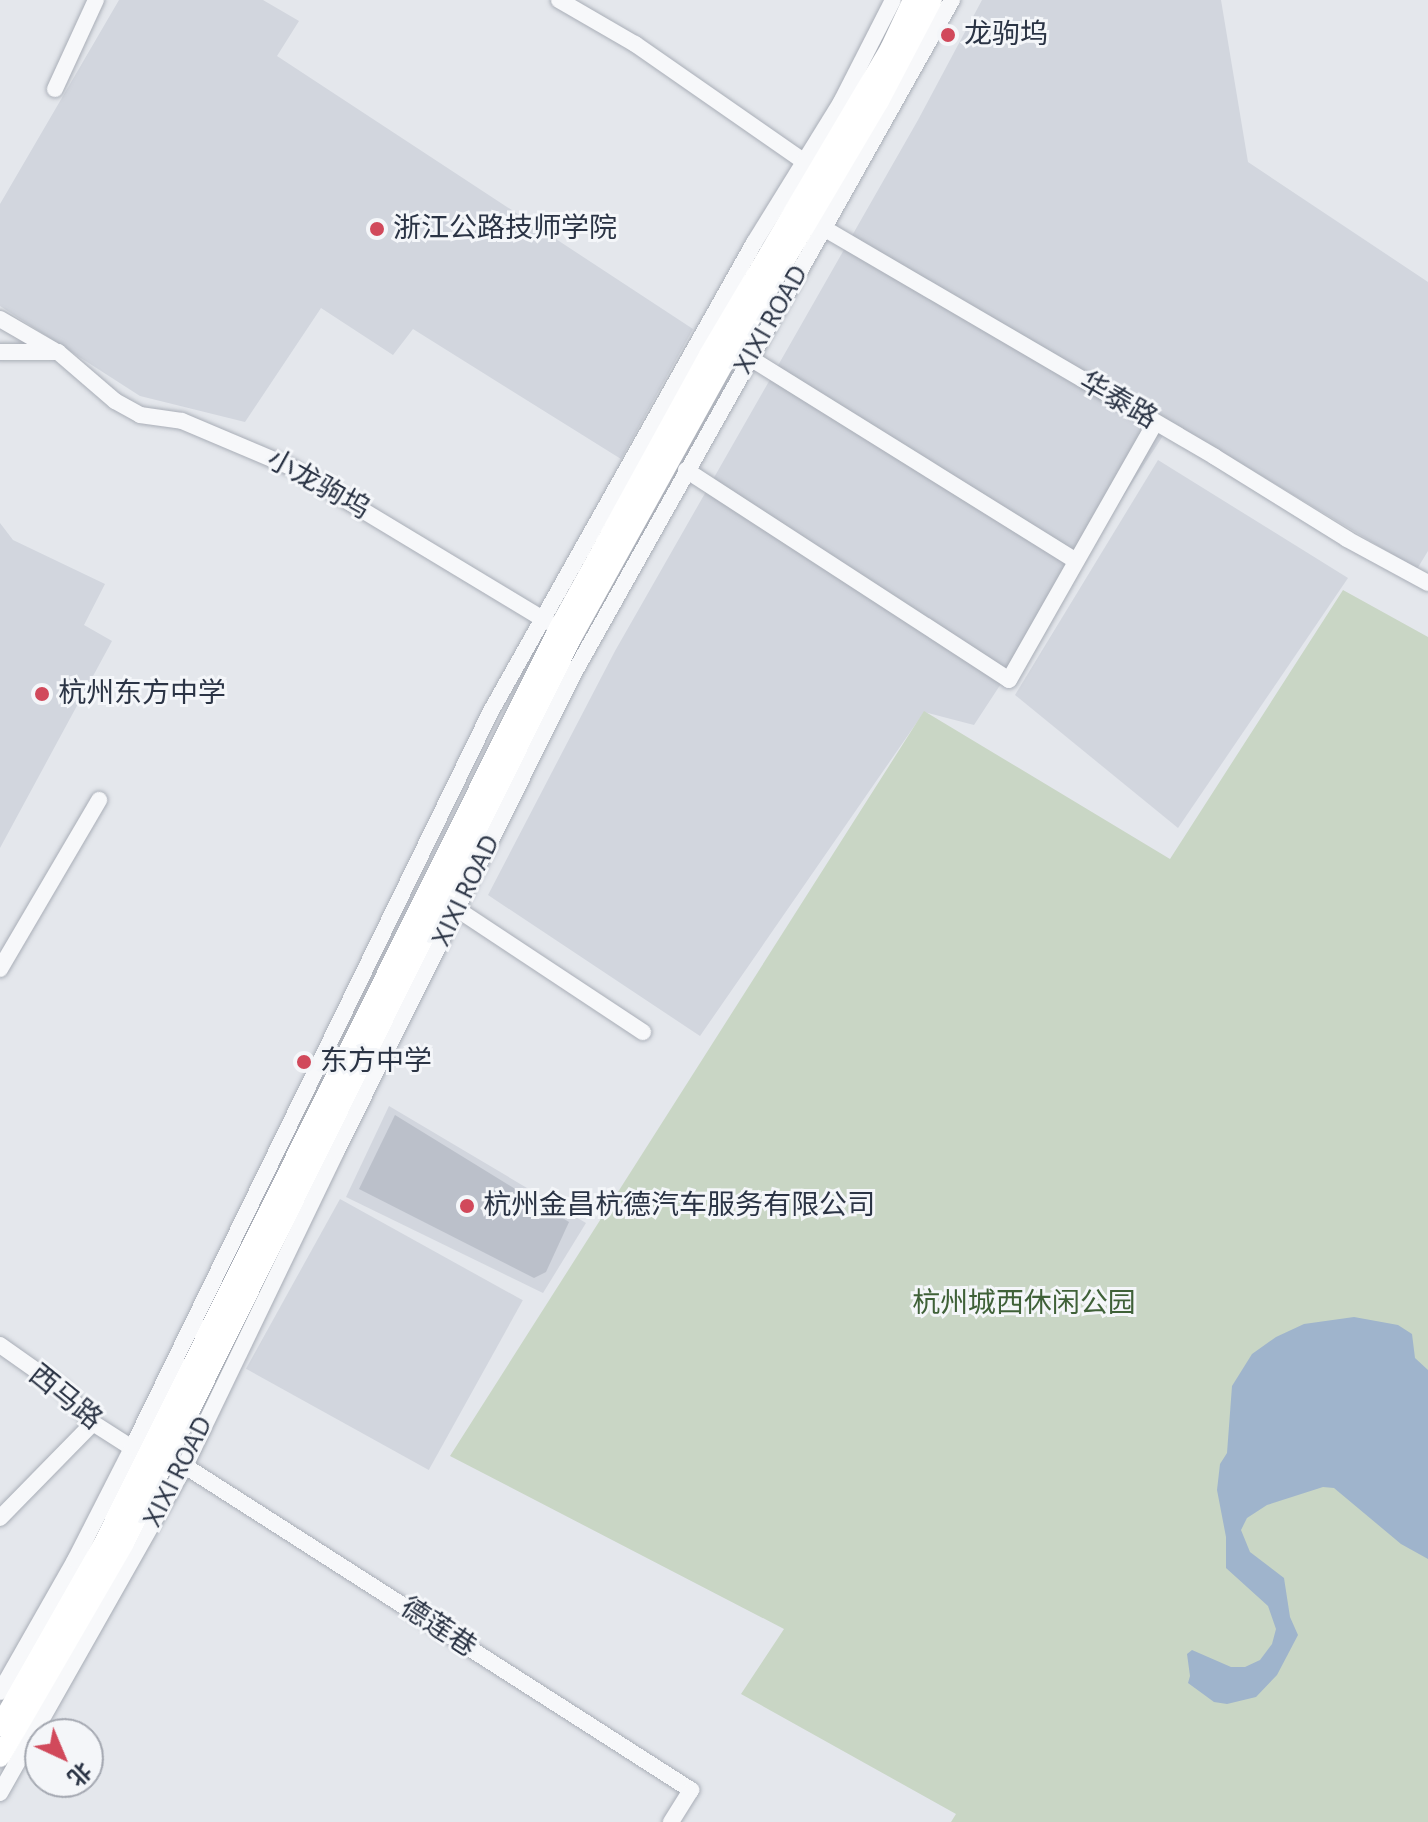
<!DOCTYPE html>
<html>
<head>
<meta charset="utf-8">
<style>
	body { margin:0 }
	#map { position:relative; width:1428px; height:1822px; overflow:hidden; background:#e4e7ec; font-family:"Alegreya Sans","Noto Sans SC",sans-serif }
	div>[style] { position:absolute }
	.built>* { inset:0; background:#d2d6de; transform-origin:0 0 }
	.green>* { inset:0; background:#c9d6c5 }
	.water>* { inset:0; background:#9fb4cc }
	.building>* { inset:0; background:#bbc0ca }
	.roads { filter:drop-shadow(0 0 2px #a9aeb7) drop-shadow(0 0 2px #a9aeb7) }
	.minor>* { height:16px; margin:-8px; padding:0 8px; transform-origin:8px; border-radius:8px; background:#f7f8fa }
	.major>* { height:20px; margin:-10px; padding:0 10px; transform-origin:10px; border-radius:10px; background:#fff }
	.dots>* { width:22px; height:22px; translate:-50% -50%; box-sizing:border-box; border:4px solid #f4f6f9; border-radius:50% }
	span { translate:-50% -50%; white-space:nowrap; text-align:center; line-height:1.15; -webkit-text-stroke:6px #f4f6f9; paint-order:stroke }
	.poi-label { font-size:28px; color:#2b3445 }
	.left { translate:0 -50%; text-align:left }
	.street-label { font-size:28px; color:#2b3445 }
	.park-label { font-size:28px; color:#3f6138 }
	.north { position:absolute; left:24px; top:1718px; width:80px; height:80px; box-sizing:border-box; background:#f4f6f9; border:2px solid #a4a8b1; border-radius:50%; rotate:136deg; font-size:22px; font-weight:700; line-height:32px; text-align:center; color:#2b3445 }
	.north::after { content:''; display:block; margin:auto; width:28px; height:36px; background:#d1495b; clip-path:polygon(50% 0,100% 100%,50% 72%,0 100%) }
</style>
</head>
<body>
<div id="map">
	<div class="built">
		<div style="clip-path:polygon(119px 0,263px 0,299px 21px,277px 56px,693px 329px,621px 459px,413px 329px,393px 355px,321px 308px,245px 422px,140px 396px,0 306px,0 204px)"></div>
		<div style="clip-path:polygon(982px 0,1221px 0,1248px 162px,1428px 282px,1428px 551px,1417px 569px,1172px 422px,974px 725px,924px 712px,700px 1036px,488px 895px,615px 651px,918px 120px)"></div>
		<div style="clip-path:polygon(1158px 460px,1348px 578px,1178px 828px,1015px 695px)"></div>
		<div style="clip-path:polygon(0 523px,13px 540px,105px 584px,84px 625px,112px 641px,0 848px)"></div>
		<div style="clip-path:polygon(389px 1106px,586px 1223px,543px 1293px,346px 1197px)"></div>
		<div style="left:340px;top:1199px;width:209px;height:194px;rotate:29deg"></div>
	</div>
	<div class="green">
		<div style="clip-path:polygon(1343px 590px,1428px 637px,1428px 1822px,951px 1822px,956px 1814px,741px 1694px,784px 1629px,450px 1456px,924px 711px,1170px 859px)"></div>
	</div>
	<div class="water">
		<div style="clip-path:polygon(1354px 1317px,1398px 1325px,1412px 1334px,1415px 1358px,1428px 1370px,1428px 1559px,1401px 1544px,1334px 1488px,1323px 1487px,1267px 1505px,1247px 1518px,1241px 1530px,1250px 1552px,1284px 1578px,1290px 1617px,1298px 1635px,1277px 1675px,1256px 1697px,1227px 1704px,1214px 1702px,1188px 1683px,1190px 1676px,1187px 1654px,1192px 1650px,1231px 1667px,1245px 1667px,1260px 1660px,1272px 1644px,1276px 1629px,1268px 1606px,1226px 1568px,1226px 1537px,1217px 1490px,1220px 1464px,1227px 1453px,1232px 1386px,1252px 1354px,1276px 1337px,1304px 1324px)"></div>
	</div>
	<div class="building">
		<div style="clip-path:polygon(395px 1115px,569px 1222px,546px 1272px,534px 1278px,359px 1189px)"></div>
	</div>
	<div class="roads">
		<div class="minor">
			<div style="left:559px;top:0;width:88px;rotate:30.1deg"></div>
			<div style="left:635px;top:44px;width:216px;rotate:34.8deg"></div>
			<div style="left:55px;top:89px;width:98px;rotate:-65.3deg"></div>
			<div style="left:815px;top:223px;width:463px;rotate:30.3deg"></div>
			<div style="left:1215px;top:457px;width:155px;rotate:31.8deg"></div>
			<div style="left:1347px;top:539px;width:92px;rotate:28.5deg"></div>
			<div style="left:0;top:319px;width:66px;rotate:30.1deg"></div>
			<div style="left:0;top:352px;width:58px"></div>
			<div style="left:58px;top:352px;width:75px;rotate:40.7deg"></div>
			<div style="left:115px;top:401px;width:29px;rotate:29deg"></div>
			<div style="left:140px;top:415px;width:42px;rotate:8.1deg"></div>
			<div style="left:182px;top:421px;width:118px;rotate:22.9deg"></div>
			<div style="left:291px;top:467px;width:300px;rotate:31.1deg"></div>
			<div style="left:750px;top:358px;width:383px;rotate:31.9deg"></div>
			<div style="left:686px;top:470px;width:385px;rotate:33deg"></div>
			<div style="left:1009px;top:680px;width:296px;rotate:-60.4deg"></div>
			<div style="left:457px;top:909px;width:223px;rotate:33.5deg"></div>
			<div style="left:0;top:969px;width:196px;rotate:-59.6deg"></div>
			<div style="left:0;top:1345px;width:75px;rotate:35.2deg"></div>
			<div style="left:61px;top:1388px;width:47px;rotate:47.6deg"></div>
			<div style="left:93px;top:1423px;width:46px;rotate:32.7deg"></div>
			<div style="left:185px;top:1466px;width:601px;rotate:32.63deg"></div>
			<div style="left:691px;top:1790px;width:38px;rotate:122deg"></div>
			<div style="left:0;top:1518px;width:133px;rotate:-45.6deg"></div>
			<div style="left:0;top:1692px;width:152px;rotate:-60.4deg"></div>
			<div style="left:75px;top:1560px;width:126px;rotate:-63deg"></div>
			<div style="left:132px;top:1448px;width:820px;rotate:-64.03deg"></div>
			<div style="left:491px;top:711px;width:537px;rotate:-60.67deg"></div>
			<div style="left:754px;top:243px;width:166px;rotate:-58.3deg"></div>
			<div style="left:841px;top:102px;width:114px;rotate:-63deg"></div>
			<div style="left:0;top:1793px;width:376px;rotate:-60.5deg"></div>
			<div style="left:185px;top:1466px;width:348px;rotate:-64.3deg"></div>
			<div style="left:336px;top:1152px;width:535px;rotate:-63.58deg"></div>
			<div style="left:574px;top:673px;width:772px;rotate:-60.68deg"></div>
		</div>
		<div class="major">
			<div style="left:0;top:1726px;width:208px;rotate:-60.4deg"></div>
			<div style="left:103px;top:1545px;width:1024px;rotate:-63.56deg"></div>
			<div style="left:559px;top:628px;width:311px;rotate:-61.2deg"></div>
			<div style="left:709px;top:355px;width:356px;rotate:-59.4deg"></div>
			<div style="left:890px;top:49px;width:54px;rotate:-64.9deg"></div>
			<div style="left:0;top:1757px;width:247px;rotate:-59.9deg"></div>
			<div style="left:124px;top:1543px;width:1011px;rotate:-63.69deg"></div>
			<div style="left:572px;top:637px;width:313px;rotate:-61deg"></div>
			<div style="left:724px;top:363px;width:304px;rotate:-59.4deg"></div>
			<div style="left:879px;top:101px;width:114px;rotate:-62.3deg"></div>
		</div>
	</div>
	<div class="dots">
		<div style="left:948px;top:35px;background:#d1495b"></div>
		<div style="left:377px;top:229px;background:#d1495b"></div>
		<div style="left:42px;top:694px;background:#d1495b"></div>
		<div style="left:304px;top:1062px;background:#d1495b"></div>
		<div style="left:467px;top:1206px;background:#d1495b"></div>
	</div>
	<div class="poi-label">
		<span class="left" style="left:964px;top:35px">龙驹坞</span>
		<span class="left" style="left:393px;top:229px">浙江公路技师学院</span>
		<span class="left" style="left:58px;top:694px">杭州东方中学</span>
		<span class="left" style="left:320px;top:1062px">东方中学</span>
		<span class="left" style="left:483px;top:1206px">杭州金昌杭德汽车服务有限公司</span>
	</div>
	<div class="street-label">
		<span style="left:771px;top:320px;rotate:-60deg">XIXI ROAD</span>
		<span style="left:1118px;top:401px;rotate:30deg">华泰路</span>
		<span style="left:318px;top:485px;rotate:29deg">小龙驹坞</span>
		<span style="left:466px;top:891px;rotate:-64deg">XIXI ROAD</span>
		<span style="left:65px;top:1398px;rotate:39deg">西马路</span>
		<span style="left:178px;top:1472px;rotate:-63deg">XIXI ROAD</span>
		<span style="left:438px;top:1628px;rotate:33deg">德莲巷</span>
	</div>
	<div class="park-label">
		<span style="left:1024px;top:1304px">杭州城西休闲公园</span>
	</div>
	<div class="north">北</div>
</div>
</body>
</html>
